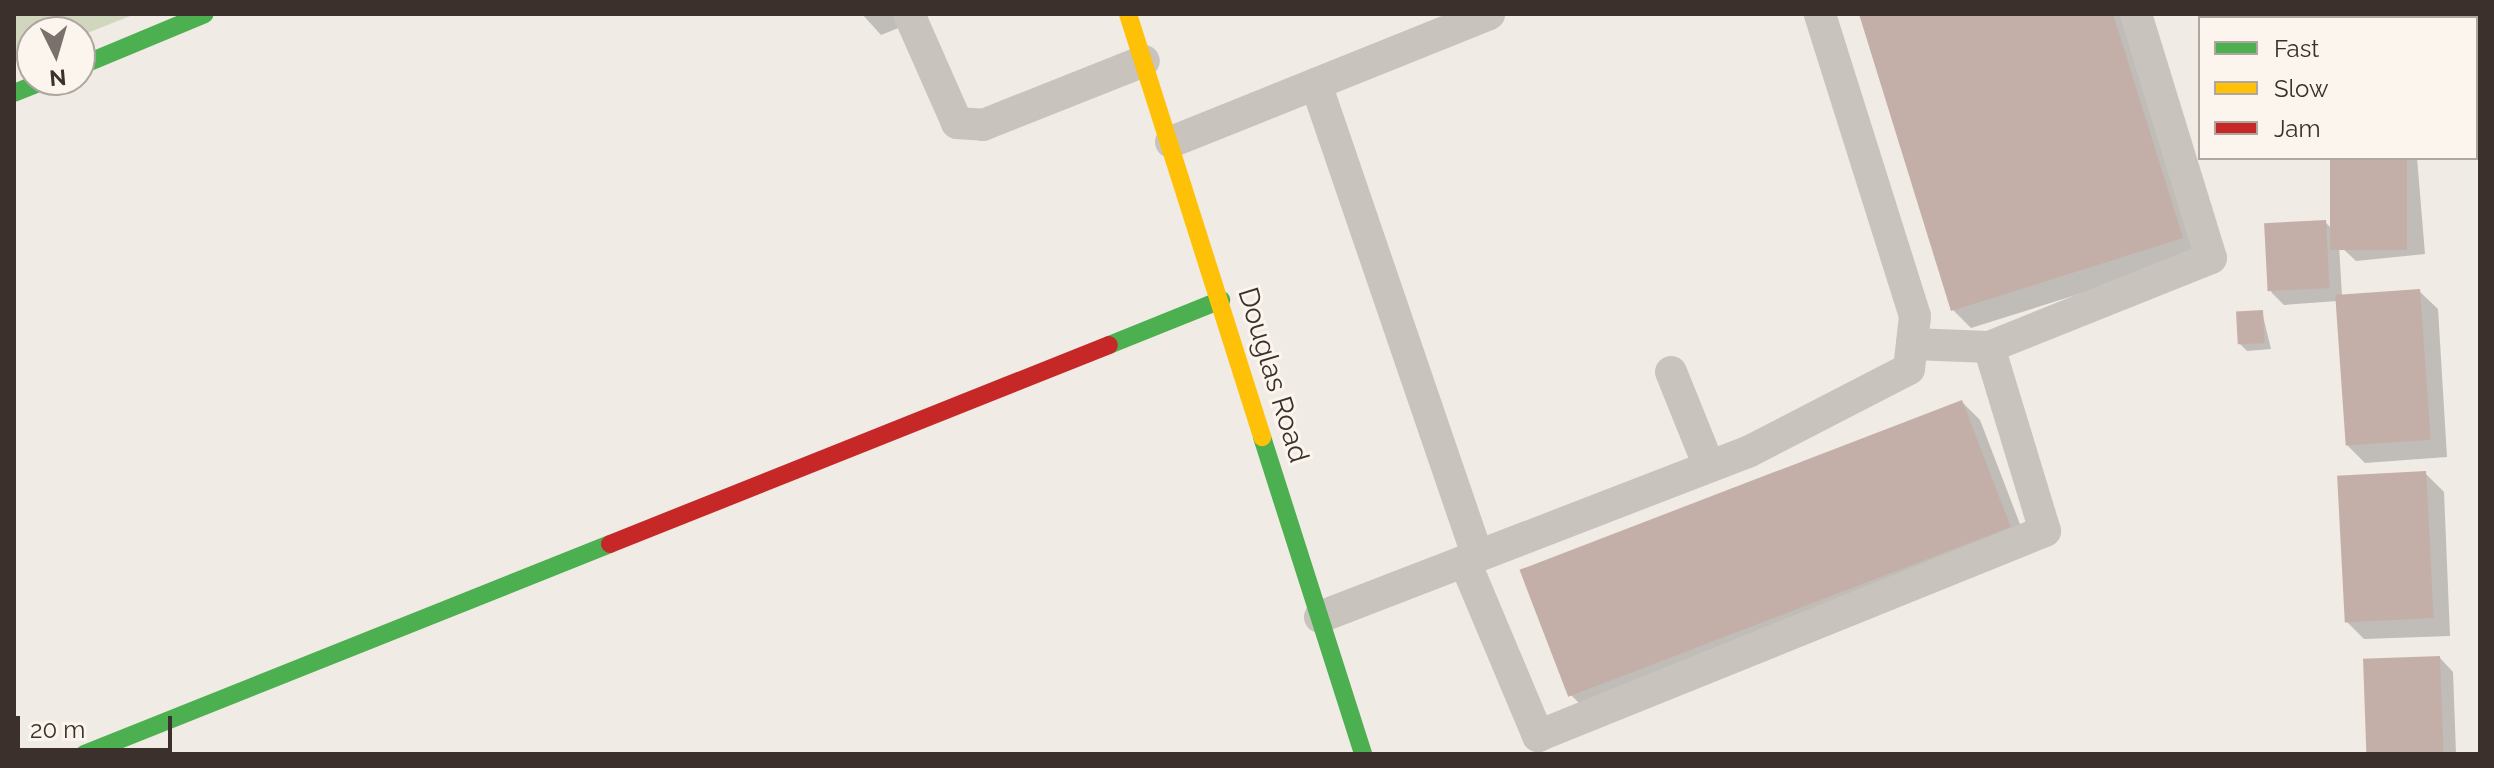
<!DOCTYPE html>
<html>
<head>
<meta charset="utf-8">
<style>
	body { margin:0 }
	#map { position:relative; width:2494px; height:768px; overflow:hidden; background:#f0ebe5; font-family:Raleway,sans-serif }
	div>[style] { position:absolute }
	.green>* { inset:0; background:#d1d6bf }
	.shadow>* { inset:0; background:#0003; transform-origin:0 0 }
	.building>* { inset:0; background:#c3afa7; transform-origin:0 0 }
	.lane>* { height:32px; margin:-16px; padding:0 16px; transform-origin:16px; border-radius:16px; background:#c9c3be }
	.fast>* { height:18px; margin:-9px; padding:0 9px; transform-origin:9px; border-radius:9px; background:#4caf50 }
	.slow>* { height:18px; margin:-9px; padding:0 9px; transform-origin:9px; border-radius:9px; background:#ffc107 }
	.jam>* { height:18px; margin:-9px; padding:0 9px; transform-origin:9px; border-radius:9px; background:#c62828 }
	span { translate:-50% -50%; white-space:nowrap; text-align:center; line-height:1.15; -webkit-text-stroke:6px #fbf5ee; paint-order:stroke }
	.street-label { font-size:28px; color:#3b302b }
	.frame { position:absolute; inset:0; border:16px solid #3b302b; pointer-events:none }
	.legend { position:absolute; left:2198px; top:16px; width:280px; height:144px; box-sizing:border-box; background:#fbf5ee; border:2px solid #aea6a0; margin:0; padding:10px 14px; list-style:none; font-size:24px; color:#3b302b }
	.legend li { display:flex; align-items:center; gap:16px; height:40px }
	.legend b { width:40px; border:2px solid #aea6a0 }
	.north { position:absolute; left:16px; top:16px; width:80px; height:80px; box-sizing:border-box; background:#fbf5ee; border:2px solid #aea6a0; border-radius:50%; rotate:175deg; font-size:22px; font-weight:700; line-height:32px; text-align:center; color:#3b302b }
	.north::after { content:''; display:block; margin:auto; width:28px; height:36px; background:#7a716c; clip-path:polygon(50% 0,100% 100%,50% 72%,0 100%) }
	.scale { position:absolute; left:16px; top:716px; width:156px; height:36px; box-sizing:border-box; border:4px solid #3b302b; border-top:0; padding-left:10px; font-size:24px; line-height:28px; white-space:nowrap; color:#3b302b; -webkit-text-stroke:6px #fbf5ee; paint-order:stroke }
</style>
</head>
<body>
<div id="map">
	<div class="green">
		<div style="clip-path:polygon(14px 14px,135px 14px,80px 36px,32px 32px,32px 56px,14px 63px)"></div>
	</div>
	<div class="shadow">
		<div style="clip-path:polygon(862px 14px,933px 14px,881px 35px)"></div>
		<div style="clip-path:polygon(1861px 14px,2124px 14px,2200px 256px,1971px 328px,1953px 310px)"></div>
		<div style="left:2304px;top:14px;width:93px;height:4px"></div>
		<div style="clip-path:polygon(2332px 158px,2417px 158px,2425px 254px,2356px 261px,2339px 245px,2342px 296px,2419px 291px,2438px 309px,2447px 457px,2365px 463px,2347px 445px,2337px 301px,2284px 305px,2271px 292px,2325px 222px,2341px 238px)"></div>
		<div style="clip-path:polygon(2262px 312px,2271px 349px,2247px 351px,2240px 344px)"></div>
		<div style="clip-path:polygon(1962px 402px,1980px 420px,2028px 545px,1588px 712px,1570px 694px)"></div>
		<div style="clip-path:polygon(2425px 473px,2444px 492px,2450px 636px,2364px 639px,2346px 621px)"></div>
		<div style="clip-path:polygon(2440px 658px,2453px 672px,2456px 754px,2369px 754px)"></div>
	</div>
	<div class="building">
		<div style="clip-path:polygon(1859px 14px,2113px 14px,2183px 238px,1951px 311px)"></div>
		<div style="left:2302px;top:14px;width:81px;height:4px"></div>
		<div style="left:2330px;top:158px;width:77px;height:92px"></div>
		<div style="left:2326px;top:220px;width:68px;height:62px;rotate:87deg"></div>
		<div style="left:2420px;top:289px;width:151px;height:85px;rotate:86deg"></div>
		<div style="left:2263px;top:310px;width:33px;height:27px;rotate:87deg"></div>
		<div style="left:1962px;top:400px;width:136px;height:474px;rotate:69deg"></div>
		<div style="left:2426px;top:471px;width:147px;height:89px;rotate:87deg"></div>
		<div style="left:2440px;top:656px;width:98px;height:77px;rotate:88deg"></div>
	</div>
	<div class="lane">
		<div style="left:909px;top:14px;width:119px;rotate:66.2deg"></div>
		<div style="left:957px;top:123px;width:26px;rotate:4deg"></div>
		<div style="left:983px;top:125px;width:173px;rotate:-21.7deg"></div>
		<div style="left:1316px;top:84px;width:499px;rotate:71.1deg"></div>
		<div style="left:1171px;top:142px;width:343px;rotate:-21.9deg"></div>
		<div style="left:1989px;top:347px;width:239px;rotate:-21.8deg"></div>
		<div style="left:2211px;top:258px;width:255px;rotate:-107.1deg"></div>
		<div style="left:1671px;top:372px;width:101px;rotate:68deg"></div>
		<div style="left:1465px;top:562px;width:189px;rotate:67.2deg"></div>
		<div style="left:1538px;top:736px;width:547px;rotate:-22.02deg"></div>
		<div style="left:2045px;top:531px;width:192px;rotate:-106.9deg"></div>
		<div style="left:1989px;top:347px;width:77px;rotate:-177.8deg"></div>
		<div style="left:1320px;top:617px;width:459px;rotate:-21.1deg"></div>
		<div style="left:1748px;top:452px;width:181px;rotate:-27.3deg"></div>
		<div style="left:1909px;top:369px;width:53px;rotate:-83.5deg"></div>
		<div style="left:1915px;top:316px;width:317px;rotate:-107.5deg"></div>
	</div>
	<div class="fast">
		<div style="left:80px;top:66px;width:135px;rotate:-22.6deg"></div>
		<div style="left:14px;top:93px;width:35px;rotate:-22deg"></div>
		<div style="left:1109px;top:345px;width:121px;rotate:-21.9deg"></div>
		<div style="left:1262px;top:437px;width:333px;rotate:72.3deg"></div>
		<div style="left:84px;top:754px;width:566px;rotate:-21.76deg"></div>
	</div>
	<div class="slow">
		<div style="left:1128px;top:14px;width:444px;rotate:72.4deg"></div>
	</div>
	<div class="jam">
		<div style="left:610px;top:544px;width:537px;rotate:-21.74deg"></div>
	</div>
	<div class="street-label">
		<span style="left:1273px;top:375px;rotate:73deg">Douglas Road</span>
	</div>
	<div class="frame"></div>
	<ul class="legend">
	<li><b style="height:10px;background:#4caf50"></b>Fast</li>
	<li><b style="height:10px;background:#ffc107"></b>Slow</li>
	<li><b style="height:10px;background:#c62828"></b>Jam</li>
	</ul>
	<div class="north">N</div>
	<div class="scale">20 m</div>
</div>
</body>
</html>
